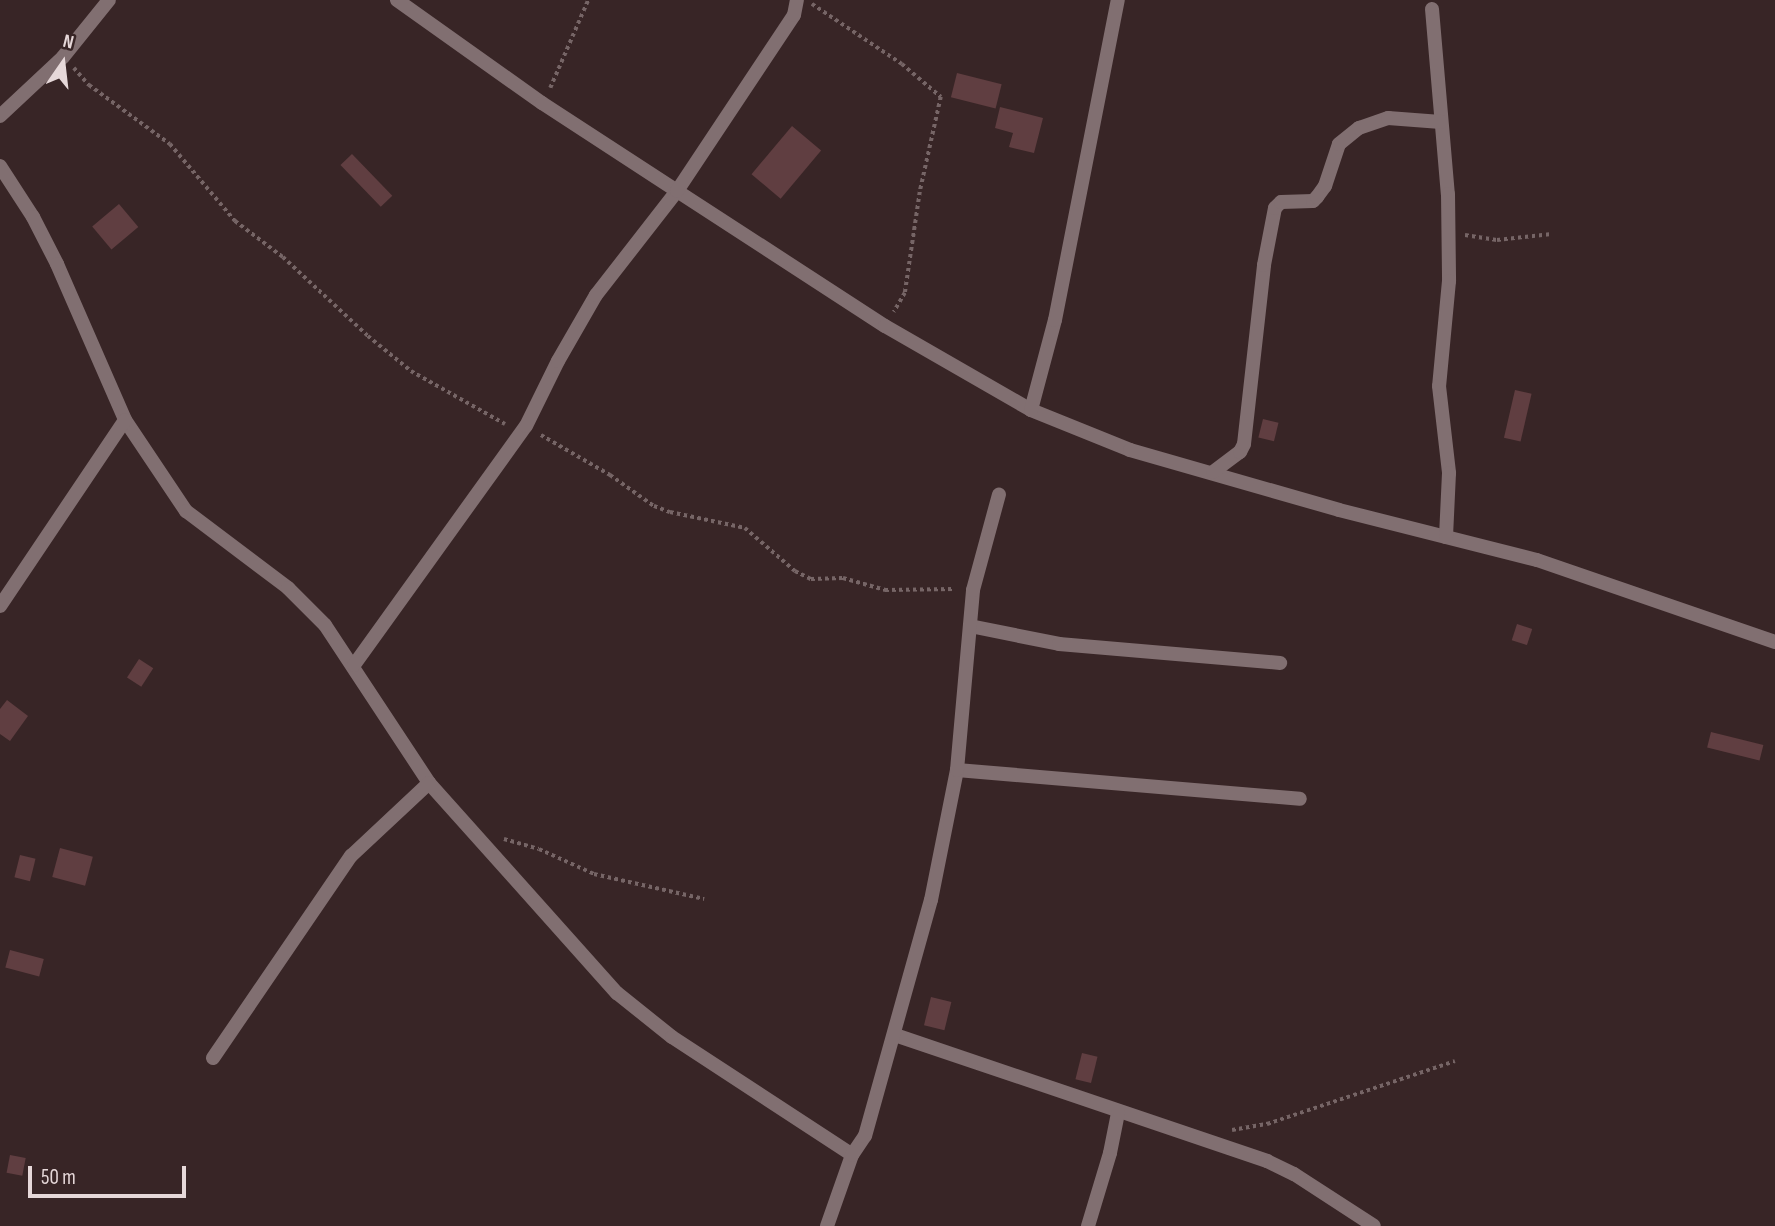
<!DOCTYPE html>
<html>
<head>
<meta charset="utf-8">
<style>
	body { margin:0 }
	#map { position:relative; width:1775px; height:1226px; overflow:hidden; background:#382526; font-family:"Sofia Sans Condensed",sans-serif }
	div>[style] { position:absolute }
	.building>* { inset:0; background:#603e41; transform-origin:0 0 }
	.path>* { height:3.5px; margin-top:-1.75px; transform-origin:0; background:repeating-linear-gradient(90deg,#766566 0 3.5px,transparent 0 7px) }
	.minor>* { height:14px; margin:-7px; padding:0 7px; transform-origin:7px; border-radius:7px; background:#816f71 }
	span { translate:-50% -50%; white-space:nowrap; text-align:center; line-height:1.15; -webkit-text-stroke:5px #382526; paint-order:stroke }
	.north { position:absolute; left:28px; top:28px; width:70px; height:70px; -webkit-text-stroke:5px #382526; paint-order:stroke; rotate:14deg; font-size:19px; font-weight:700; line-height:28px; text-align:center; color:#e6d8d9 }
	.north::after { content:''; display:block; margin:auto; width:24px; height:32px; background:#e6d8d9; clip-path:polygon(50% 0,100% 100%,50% 72%,0 100%) }
	.scale { position:absolute; left:28px; top:1166px; width:158px; height:32px; box-sizing:border-box; border:4px solid #e6d8d9; border-top:0; padding-left:9px; font-size:21px; line-height:24px; white-space:nowrap; color:#e6d8d9; -webkit-text-stroke:5px #382526; paint-order:stroke }
</style>
</head>
<body>
<div id="map">
	<div class="building">
		<div style="left:957px;top:73px;width:46px;height:25px;rotate:14deg"></div>
		<div style="clip-path:polygon(1000px 107px,1043px 118px,1034px 153px,1009px 147px,1013px 133px,995px 128px)"></div>
		<div style="left:792px;top:126px;width:38px;height:63px;rotate:40deg"></div>
		<div style="left:352px;top:154px;width:58px;height:16px;rotate:46deg"></div>
		<div style="left:119px;top:204px;width:30px;height:35px;rotate:50deg"></div>
		<div style="left:1515px;top:390px;width:17px;height:49px;rotate:13deg"></div>
		<div style="left:1263px;top:419px;width:16px;height:19px;rotate:14deg"></div>
		<div style="left:1517px;top:624px;width:16px;height:17px;rotate:18deg"></div>
		<div style="left:139px;top:659px;width:17px;height:22px;rotate:33deg"></div>
		<div style="clip-path:polygon(7px 700px,28px 716px,10px 741px,0 734px,0 709px)"></div>
		<div style="left:1711px;top:732px;width:54px;height:16px;rotate:14deg"></div>
		<div style="left:60px;top:848px;width:34px;height:30px;rotate:15deg"></div>
		<div style="left:20px;top:855px;width:16px;height:23px;rotate:14deg"></div>
		<div style="left:10px;top:950px;width:35px;height:18px;rotate:15deg"></div>
		<div style="left:931px;top:997px;width:21px;height:29px;rotate:14deg"></div>
		<div style="left:1082px;top:1053px;width:16px;height:27px;rotate:14deg"></div>
		<div style="left:10px;top:1155px;width:16px;height:18px;rotate:11deg"></div>
	</div>
	<div class="path">
		<div style="left:812px;top:4px;width:108px;rotate:33.7deg"></div>
		<div style="left:902px;top:64px;width:51px;rotate:40.2deg"></div>
		<div style="left:941px;top:97px;width:97px;rotate:102.5deg"></div>
		<div style="left:920px;top:192px;width:102px;rotate:98.4deg"></div>
		<div style="left:905px;top:293px;width:22px;rotate:120deg"></div>
		<div style="left:74px;top:68px;width:23px;rotate:49deg"></div>
		<div style="left:89px;top:85px;width:100px;rotate:36.1deg"></div>
		<div style="left:170px;top:144px;width:101px;rotate:49.8deg"></div>
		<div style="left:235px;top:221px;width:60px;rotate:36.9deg"></div>
		<div style="left:283px;top:257px;width:116px;rotate:42.9deg"></div>
		<div style="left:368px;top:336px;width:55px;rotate:39.1deg"></div>
		<div style="left:411px;top:371px;width:108px;rotate:29.4deg"></div>
		<div style="left:550px;top:88px;width:96px;rotate:-66.6deg"></div>
		<div style="left:1465px;top:235px;width:32px;rotate:9deg"></div>
		<div style="left:1497px;top:240px;width:55px;rotate:-6.2deg"></div>
		<div style="left:541px;top:435px;width:80px;rotate:30.1deg"></div>
		<div style="left:610px;top:475px;width:54px;rotate:35.2deg"></div>
		<div style="left:654px;top:506px;width:17px;rotate:21deg"></div>
		<div style="left:670px;top:512px;width:77px;rotate:12deg"></div>
		<div style="left:745px;top:528px;width:66px;rotate:40.7deg"></div>
		<div style="left:795px;top:571px;width:18px;rotate:27deg"></div>
		<div style="left:811px;top:579px;width:32px;rotate:-2deg"></div>
		<div style="left:843px;top:578px;width:44px;rotate:15.9deg"></div>
		<div style="left:885px;top:590px;width:70px;rotate:-0.8deg"></div>
		<div style="left:504px;top:839px;width:36px;rotate:16deg"></div>
		<div style="left:539px;top:849px;width:60px;rotate:24.4deg"></div>
		<div style="left:594px;top:874px;width:113px;rotate:12.8deg"></div>
		<div style="left:1232px;top:1130px;width:36px;rotate:-10deg"></div>
		<div style="left:1267px;top:1124px;width:198px;rotate:-18.5deg"></div>
	</div>
	<div class="minor">
		<div style="left:397px;top:0;width:178px;rotate:35.4deg"></div>
		<div style="left:542px;top:103px;width:161px;rotate:33.1deg"></div>
		<div style="left:677px;top:191px;width:248px;rotate:33deg"></div>
		<div style="left:885px;top:326px;width:168px;rotate:29.9deg"></div>
		<div style="left:1031px;top:410px;width:107px;rotate:22deg"></div>
		<div style="left:1130px;top:450px;width:217px;rotate:16deg"></div>
		<div style="left:1339px;top:510px;width:204px;rotate:14.2deg"></div>
		<div style="left:1537px;top:560px;width:252px;rotate:19deg"></div>
		<div style="left:1432px;top:9px;width:186px;rotate:85.1deg"></div>
		<div style="left:1448px;top:194px;width:87px;rotate:89.3deg"></div>
		<div style="left:1449px;top:281px;width:105px;rotate:95.4deg"></div>
		<div style="left:1439px;top:386px;width:88px;rotate:83.4deg"></div>
		<div style="left:1449px;top:473px;width:64px;rotate:92.7deg"></div>
		<div style="left:0;top:116px;width:86px;rotate:-43.1deg"></div>
		<div style="left:63px;top:57px;width:73px;rotate:-51.1deg"></div>
		<div style="left:0;top:166px;width:61px;rotate:57.1deg"></div>
		<div style="left:33px;top:217px;width:53px;rotate:62.9deg"></div>
		<div style="left:57px;top:264px;width:170px;rotate:66.4deg"></div>
		<div style="left:125px;top:420px;width:110px;rotate:56.2deg"></div>
		<div style="left:186px;top:511px;width:128px;rotate:37deg"></div>
		<div style="left:288px;top:588px;width:52px;rotate:45deg"></div>
		<div style="left:325px;top:625px;width:189px;rotate:56.6deg"></div>
		<div style="left:429px;top:783px;width:282px;rotate:48.2deg"></div>
		<div style="left:617px;top:993px;width:70px;rotate:38.7deg"></div>
		<div style="left:672px;top:1037px;width:215px;rotate:33.2deg"></div>
		<div style="left:1031px;top:410px;width:93px;rotate:-75.1deg"></div>
		<div style="left:1055px;top:320px;width:326px;rotate:-78.9deg"></div>
		<div style="left:1213px;top:472px;width:34px;rotate:-37deg"></div>
		<div style="left:1240px;top:452px;width:9px;rotate:-63deg"></div>
		<div style="left:1244px;top:444px;width:180px;rotate:-83.6deg"></div>
		<div style="left:1264px;top:265px;width:58px;rotate:-79.1deg"></div>
		<div style="left:1275px;top:208px;width:8px;rotate:-45deg"></div>
		<div style="left:1281px;top:202px;width:32px;rotate:-2deg"></div>
		<div style="left:1313px;top:201px;width:6px;rotate:-45deg"></div>
		<div style="left:1317px;top:197px;width:14px;rotate:-54deg"></div>
		<div style="left:1325px;top:186px;width:44px;rotate:-71.6deg"></div>
		<div style="left:1339px;top:144px;width:26px;rotate:-39deg"></div>
		<div style="left:1359px;top:128px;width:31px;rotate:-19deg"></div>
		<div style="left:1388px;top:118px;width:53px;rotate:4.3deg"></div>
		<div style="left:0;top:606px;width:224px;rotate:-56.1deg"></div>
		<div style="left:970px;top:626px;width:91px;rotate:11.4deg"></div>
		<div style="left:1059px;top:644px;width:222px;rotate:4.9deg"></div>
		<div style="left:354px;top:665px;width:294px;rotate:-54.3deg"></div>
		<div style="left:526px;top:426px;width:72px;rotate:-63.8deg"></div>
		<div style="left:558px;top:361px;width:76px;rotate:-60.1deg"></div>
		<div style="left:596px;top:295px;width:132px;rotate:-52.1deg"></div>
		<div style="left:677px;top:191px;width:211px;rotate:-56.4deg"></div>
		<div style="left:794px;top:15px;width:15px;rotate:-79deg"></div>
		<div style="left:957px;top:770px;width:344px;rotate:4.8deg"></div>
		<div style="left:895px;top:1035px;width:393px;rotate:18.7deg"></div>
		<div style="left:1267px;top:1161px;width:30px;rotate:26deg"></div>
		<div style="left:1294px;top:1174px;width:95px;rotate:33deg"></div>
		<div style="left:213px;top:1058px;width:245px;rotate:-55.7deg"></div>
		<div style="left:351px;top:856px;width:107px;rotate:-43.1deg"></div>
		<div style="left:827px;top:1226px;width:75px;rotate:-70.6deg"></div>
		<div style="left:852px;top:1155px;width:23px;rotate:-56deg"></div>
		<div style="left:865px;top:1136px;width:245px;rotate:-74.4deg"></div>
		<div style="left:931px;top:900px;width:133px;rotate:-78.7deg"></div>
		<div style="left:957px;top:770px;width:181px;rotate:-84.9deg"></div>
		<div style="left:973px;top:590px;width:99px;rotate:-74.8deg"></div>
		<div style="left:1088px;top:1226px;width:76px;rotate:-73.2deg"></div>
		<div style="left:1110px;top:1153px;width:41px;rotate:-78.7deg"></div>
	</div>
	<div class="north">N</div>
	<div class="scale">50 m</div>
</div>
</body>
</html>
